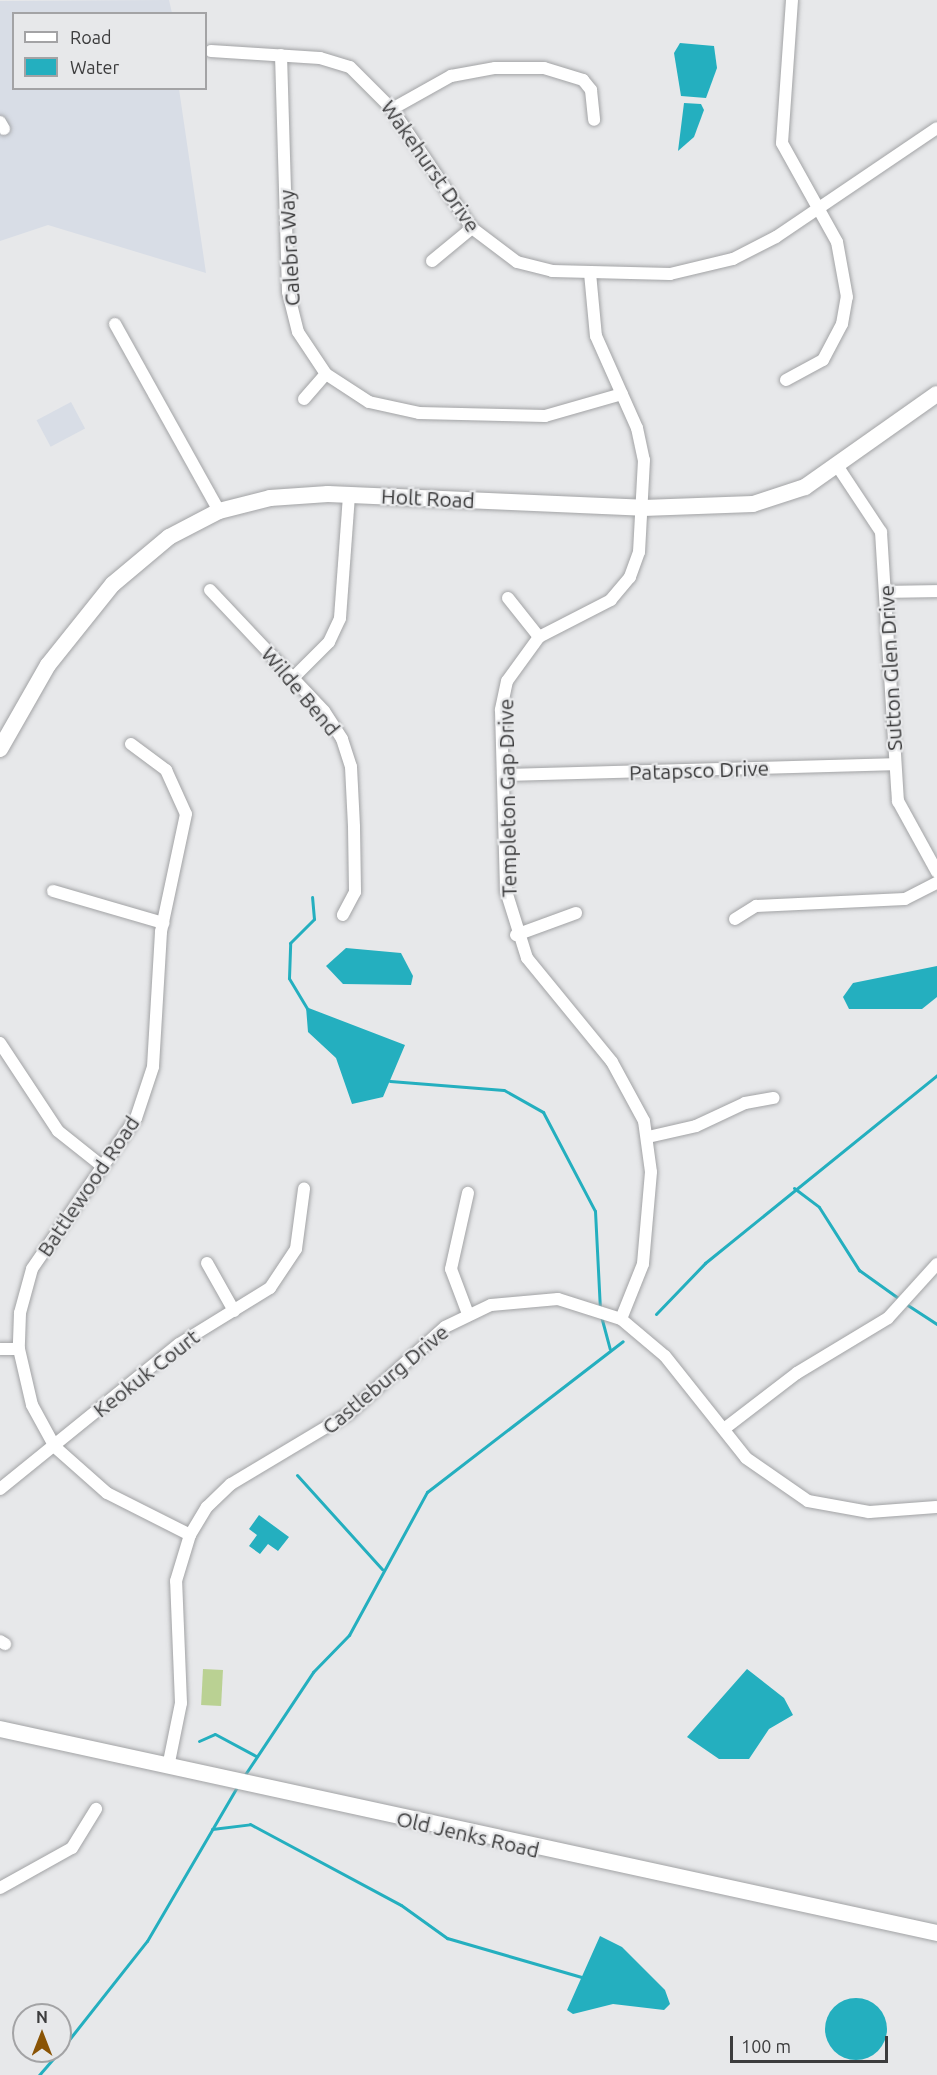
<!DOCTYPE html>
<html>
<head>
<meta charset="utf-8">
<style>
	body { margin:0 }
	#map { position:relative; width:937px; height:2075px; overflow:hidden; background:#e7e8ea; font-family:Ubuntu,sans-serif }
	div>[style] { position:absolute }
	.built>* { inset:0; background:#d8dde6; transform-origin:0 0 }
	.green>* { inset:0; background:#bad193; transform-origin:0 0 }
	.water>* { inset:0; background:#24afbf }
	.round { border-radius:50% }
	.stream>* { height:3px; margin:-1.5px; padding:0 1.5px; transform-origin:1.5px; border-radius:1.5px; background:#24afbf }
	.roads { filter:drop-shadow(0 0 2px #a2a3a5) drop-shadow(0 0 2px #a2a3a5) }
	.street>* { height:12px; margin:-6px; padding:0 6px; transform-origin:6px; border-radius:6px; background:#fff }
	.secondary>* { height:16px; margin:-8px; padding:0 8px; transform-origin:8px; border-radius:8px; background:#fff }
	span { translate:-50% -50%; white-space:nowrap; text-align:center; line-height:1.15; -webkit-text-stroke:4.5px #e7e8ea; paint-order:stroke }
	.street-label { font-size:21px; color:#3c3c3d }
	.legend { position:absolute; left:12px; top:12px; width:195px; height:78px; box-sizing:border-box; background:#e7e8ea; border:2px solid #a3a3a5; margin:0; padding:8px 10px; list-style:none; font-size:18px; color:#3c3c3d }
	.legend li { display:flex; align-items:center; gap:12px; height:30px }
	.legend b { width:30px; border:2px solid #a3a3a5 }
	.north { position:absolute; left:12px; top:2003px; width:60px; height:60px; box-sizing:border-box; background:#e7e8ea; border:2px solid #a3a3a5; border-radius:50%; rotate:0deg; font-size:16px; font-weight:700; line-height:24px; text-align:center; color:#3c3c3d }
	.north::after { content:''; display:block; margin:auto; width:21px; height:27px; background:#8a5405; clip-path:polygon(50% 0,100% 100%,50% 72%,0 100%) }
	.scale { position:absolute; left:730px; top:2036px; width:158px; height:27px; box-sizing:border-box; border:3px solid #3c3c3d; border-top:0; padding-left:8px; font-size:18px; line-height:21px; white-space:nowrap; color:#3c3c3d; -webkit-text-stroke:4px #e7e8ea; paint-order:stroke }
</style>
</head>
<body>
<div id="map">
	<div class="built">
		<div style="clip-path:polygon(169px 0,172px 13px,14px 14px,14px 88px,179px 89px,206px 273px,48px 225px,0 241px,0 1px)"></div>
		<div style="left:71px;top:402px;width:30px;height:39px;rotate:62deg"></div>
	</div>
	<div class="green">
		<div style="left:203px;top:1669px;width:20px;height:36px;rotate:3deg"></div>
	</div>
	<div class="water">
		<div style="clip-path:polygon(680px 43px,714px 46px,717px 68px,706px 98px,681px 96px,674px 53px)"></div>
		<div style="clip-path:polygon(684px 103px,701px 104px,704px 110px,694px 137px,678px 151px)"></div>
		<div style="clip-path:polygon(346px 948px,401px 953px,413px 976px,411px 985px,343px 984px,326px 966px)"></div>
		<div style="clip-path:polygon(937px 966px,937px 997px,922px 1009px,849px 1009px,843px 997px,853px 983px)"></div>
		<div style="clip-path:polygon(306px 1007px,405px 1045px,383px 1097px,352px 1104px,336px 1058px,308px 1032px)"></div>
		<div style="clip-path:polygon(259px 1515px,289px 1537px,278px 1551px,268px 1544px,260px 1554px,249px 1546px,257px 1535px,249px 1529px)"></div>
		<div style="clip-path:polygon(747px 1669px,784px 1698px,793px 1715px,769px 1729px,749px 1759px,719px 1759px,687px 1737px)"></div>
		<div style="clip-path:polygon(600px 1936px,622px 1947px,665px 1990px,670px 2004px,664px 2010px,613px 2004px,573px 2014px,567px 2010px)"></div>
		<div class="round" style="left:825px;top:1998px;width:62px;height:62px"></div>
	</div>
	<div class="stream">
		<div style="left:308px;top:1010px;width:37px;rotate:-121deg"></div>
		<div style="left:289px;top:978px;width:35px;rotate:-88deg"></div>
		<div style="left:290px;top:943px;width:34px;rotate:-45deg"></div>
		<div style="left:314px;top:919px;width:22px;rotate:-95deg"></div>
		<div style="left:390px;top:1081px;width:114px;rotate:4.5deg"></div>
		<div style="left:504px;top:1090px;width:45px;rotate:29.4deg"></div>
		<div style="left:543px;top:1112px;width:112px;rotate:62.3deg"></div>
		<div style="left:595px;top:1211px;width:98px;rotate:87.1deg"></div>
		<div style="left:794px;top:1188px;width:31px;rotate:37deg"></div>
		<div style="left:819px;top:1207px;width:75px;rotate:57.6deg"></div>
		<div style="left:859px;top:1270px;width:52px;rotate:35.5deg"></div>
		<div style="left:906px;top:1304px;width:37px;rotate:33deg"></div>
		<div style="left:656px;top:1314px;width:71px;rotate:-46.1deg"></div>
		<div style="left:705px;top:1263px;width:299px;rotate:-39deg"></div>
		<div style="left:601px;top:1316px;width:34px;rotate:75deg"></div>
		<div style="left:297px;top:1475px;width:127px;rotate:47.9deg"></div>
		<div style="left:199px;top:1741px;width:17px;rotate:-24deg"></div>
		<div style="left:215px;top:1734px;width:47px;rotate:28.2deg"></div>
		<div style="left:244px;top:1776px;width:125px;rotate:-56.4deg"></div>
		<div style="left:313px;top:1672px;width:52px;rotate:-45.8deg"></div>
		<div style="left:349px;top:1635px;width:163px;rotate:-61.4deg"></div>
		<div style="left:427px;top:1492px;width:247px;rotate:-37.6deg"></div>
		<div style="left:212px;top:1829px;width:38px;rotate:-7deg"></div>
		<div style="left:250px;top:1824px;width:171px;rotate:28.2deg"></div>
		<div style="left:401px;top:1905px;width:57px;rotate:35.7deg"></div>
		<div style="left:447px;top:1938px;width:140px;rotate:16.2deg"></div>
		<div style="left:60px;top:2051px;width:140px;rotate:-51.7deg"></div>
		<div style="left:147px;top:1941px;width:178px;rotate:-59.7deg"></div>
		<div style="left:39px;top:2075px;width:32px;rotate:-49deg"></div>
	</div>
	<div class="roads">
		<div class="street">
			<div style="left:211px;top:51px;width:109px;rotate:3.7deg"></div>
			<div style="left:320px;top:58px;width:31px;rotate:17deg"></div>
			<div style="left:350px;top:67px;width:59px;rotate:45deg"></div>
			<div style="left:392px;top:109px;width:143px;rotate:56.1deg"></div>
			<div style="left:472px;top:228px;width:56px;rotate:37.1deg"></div>
			<div style="left:517px;top:262px;width:36px;rotate:14deg"></div>
			<div style="left:552px;top:271px;width:118px;rotate:1.5deg"></div>
			<div style="left:670px;top:274px;width:65px;rotate:-13.4deg"></div>
			<div style="left:733px;top:259px;width:48px;rotate:-27.1deg"></div>
			<div style="left:776px;top:237px;width:194px;rotate:-34.1deg"></div>
			<div style="left:281px;top:55px;width:237px;rotate:88.3deg"></div>
			<div style="left:288px;top:292px;width:41px;rotate:76deg"></div>
			<div style="left:298px;top:332px;width:50px;rotate:56.3deg"></div>
			<div style="left:326px;top:374px;width:51px;rotate:33.1deg"></div>
			<div style="left:369px;top:402px;width:51px;rotate:12.4deg"></div>
			<div style="left:419px;top:413px;width:126px;rotate:1.4deg"></div>
			<div style="left:545px;top:416px;width:80px;rotate:-15.9deg"></div>
			<div style="left:392px;top:109px;width:68px;rotate:-29.2deg"></div>
			<div style="left:451px;top:76px;width:45px;rotate:-10.3deg"></div>
			<div style="left:495px;top:68px;width:49px"></div>
			<div style="left:544px;top:68px;width:41px;rotate:17.1deg"></div>
			<div style="left:583px;top:80px;width:13px;rotate:51deg"></div>
			<div style="left:591px;top:90px;width:30px;rotate:84deg"></div>
			<div style="left:0;top:122px;width:8px;rotate:60deg"></div>
			<div style="left:432px;top:261px;width:52px;rotate:-39.5deg"></div>
			<div style="left:590px;top:273px;width:63px;rotate:84.6deg"></div>
			<div style="left:596px;top:336px;width:101px;rotate:66deg"></div>
			<div style="left:637px;top:428px;width:33px;rotate:78deg"></div>
			<div style="left:644px;top:460px;width:92px;rotate:93.1deg"></div>
			<div style="left:639px;top:552px;width:27px;rotate:110deg"></div>
			<div style="left:630px;top:577px;width:30px;rotate:130deg"></div>
			<div style="left:611px;top:600px;width:81px;rotate:152.8deg"></div>
			<div style="left:539px;top:637px;width:54px;rotate:126deg"></div>
			<div style="left:507px;top:681px;width:30px;rotate:102deg"></div>
			<div style="left:501px;top:710px;width:181px;rotate:88.4deg"></div>
			<div style="left:506px;top:891px;width:70px;rotate:72.6deg"></div>
			<div style="left:527px;top:958px;width:134px;rotate:50.7deg"></div>
			<div style="left:612px;top:1062px;width:67px;rotate:61.5deg"></div>
			<div style="left:644px;top:1121px;width:51px;rotate:82.2deg"></div>
			<div style="left:651px;top:1172px;width:92px;rotate:95deg"></div>
			<div style="left:643px;top:1264px;width:59px;rotate:111.8deg"></div>
			<div style="left:115px;top:324px;width:214px;rotate:60.9deg"></div>
			<div style="left:786px;top:380px;width:42px;rotate:-28.4deg"></div>
			<div style="left:823px;top:360px;width:41px;rotate:-62.2deg"></div>
			<div style="left:842px;top:324px;width:27px;rotate:-80deg"></div>
			<div style="left:847px;top:297px;width:56px;rotate:-100.3deg"></div>
			<div style="left:837px;top:242px;width:113px;rotate:-119.1deg"></div>
			<div style="left:782px;top:143px;width:143px;rotate:-86deg"></div>
			<div style="left:304px;top:399px;width:33px;rotate:-49deg"></div>
			<div style="left:838px;top:467px;width:78px;rotate:56.5deg"></div>
			<div style="left:881px;top:532px;width:270px;rotate:86.4deg"></div>
			<div style="left:898px;top:801px;width:81px;rotate:61.2deg"></div>
			<div style="left:210px;top:590px;width:166px;rotate:46.7deg"></div>
			<div style="left:324px;top:711px;width:33px;rotate:57deg"></div>
			<div style="left:342px;top:739px;width:29px;rotate:72deg"></div>
			<div style="left:351px;top:767px;width:60px;rotate:87.1deg"></div>
			<div style="left:354px;top:827px;width:65px;rotate:89.1deg"></div>
			<div style="left:355px;top:892px;width:26px;rotate:118deg"></div>
			<div style="left:886px;top:592px;width:51px;rotate:-1.1deg"></div>
			<div style="left:508px;top:598px;width:50px;rotate:51.5deg"></div>
			<div style="left:293px;top:678px;width:51px;rotate:-45deg"></div>
			<div style="left:329px;top:642px;width:26px;rotate:-65deg"></div>
			<div style="left:340px;top:618px;width:124px;rotate:-85.8deg"></div>
			<div style="left:131px;top:744px;width:44px;rotate:36.6deg"></div>
			<div style="left:166px;top:770px;width:48px;rotate:65.6deg"></div>
			<div style="left:186px;top:814px;width:121px;rotate:102deg"></div>
			<div style="left:161px;top:932px;width:135px;rotate:93.4deg"></div>
			<div style="left:153px;top:1067px;width:54px;rotate:108.4deg"></div>
			<div style="left:136px;top:1118px;width:183px;rotate:124.6deg"></div>
			<div style="left:32px;top:1269px;width:46px;rotate:105.3deg"></div>
			<div style="left:20px;top:1313px;width:36px;rotate:92deg"></div>
			<div style="left:19px;top:1349px;width:57px;rotate:76.9deg"></div>
			<div style="left:32px;top:1405px;width:48px;rotate:61.3deg"></div>
			<div style="left:55px;top:1447px;width:69px;rotate:41.5deg"></div>
			<div style="left:107px;top:1493px;width:93px;rotate:26.8deg"></div>
			<div style="left:503px;top:775px;width:392px;rotate:-1.6deg"></div>
			<div style="left:53px;top:891px;width:115px;rotate:16.2deg"></div>
			<div style="left:735px;top:919px;width:25px;rotate:-32deg"></div>
			<div style="left:756px;top:906px;width:149px;rotate:-2.7deg"></div>
			<div style="left:905px;top:899px;width:36px;rotate:-27deg"></div>
			<div style="left:516px;top:935px;width:64px;rotate:-20.1deg"></div>
			<div style="left:0;top:1043px;width:105px;rotate:56.6deg"></div>
			<div style="left:58px;top:1131px;width:56px;rotate:38.5deg"></div>
			<div style="left:648px;top:1137px;width:49px;rotate:-12.9deg"></div>
			<div style="left:696px;top:1126px;width:54px;rotate:-25.1deg"></div>
			<div style="left:745px;top:1103px;width:29px;rotate:-10deg"></div>
			<div style="left:207px;top:1263px;width:55px;rotate:60.6deg"></div>
			<div style="left:468px;top:1314px;width:48px;rotate:-110.7deg"></div>
			<div style="left:451px;top:1269px;width:78px;rotate:-77.4deg"></div>
			<div style="left:0;top:1349px;width:19px"></div>
			<div style="left:724px;top:1429px;width:92px;rotate:-37.5deg"></div>
			<div style="left:797px;top:1373px;width:106px;rotate:-31.1deg"></div>
			<div style="left:888px;top:1318px;width:73px;rotate:-47.8deg"></div>
			<div style="left:0;top:1489px;width:230px;rotate:-39deg"></div>
			<div style="left:179px;top:1344px;width:107px;rotate:-31.6deg"></div>
			<div style="left:270px;top:1288px;width:47px;rotate:-56.3deg"></div>
			<div style="left:296px;top:1249px;width:61px;rotate:-82.4deg"></div>
			<div style="left:0;top:1641px;width:6px;rotate:31deg"></div>
			<div style="left:168px;top:1767px;width:65px;rotate:-78.5deg"></div>
			<div style="left:181px;top:1703px;width:122px;rotate:-92.3deg"></div>
			<div style="left:176px;top:1581px;width:48px;rotate:-73.1deg"></div>
			<div style="left:190px;top:1535px;width:33px;rotate:-59deg"></div>
			<div style="left:207px;top:1507px;width:33px;rotate:-44deg"></div>
			<div style="left:231px;top:1484px;width:136px;rotate:-30.9deg"></div>
			<div style="left:348px;top:1414px;width:130px;rotate:-41.9deg"></div>
			<div style="left:445px;top:1327px;width:51px;rotate:-25.6deg"></div>
			<div style="left:491px;top:1305px;width:67px;rotate:-5.1deg"></div>
			<div style="left:558px;top:1299px;width:66px;rotate:17.6deg"></div>
			<div style="left:621px;top:1319px;width:57px;rotate:40.1deg"></div>
			<div style="left:665px;top:1356px;width:130px;rotate:51.5deg"></div>
			<div style="left:746px;top:1458px;width:75px;rotate:34.7deg"></div>
			<div style="left:808px;top:1501px;width:62px;rotate:10.2deg"></div>
			<div style="left:869px;top:1512px;width:68px;rotate:-4.2deg"></div>
			<div style="left:0;top:1888px;width:82px;rotate:-29.1deg"></div>
			<div style="left:72px;top:1848px;width:46px;rotate:-58.4deg"></div>
		</div>
		<div class="secondary">
			<div style="left:0;top:749px;width:97px;rotate:-60.3deg"></div>
			<div style="left:48px;top:665px;width:104px;rotate:-51.3deg"></div>
			<div style="left:113px;top:584px;width:73px;rotate:-40deg"></div>
			<div style="left:169px;top:537px;width:56px;rotate:-27.5deg"></div>
			<div style="left:219px;top:511px;width:53px;rotate:-14.3deg"></div>
			<div style="left:270px;top:498px;width:58px;rotate:-3.9deg"></div>
			<div style="left:328px;top:494px;width:315px;rotate:2.5deg"></div>
			<div style="left:643px;top:508px;width:110px;rotate:-2.1deg"></div>
			<div style="left:753px;top:504px;width:55px;rotate:-18.1deg"></div>
			<div style="left:805px;top:487px;width:161px;rotate:-35.2deg"></div>
			<div style="left:0;top:1729px;width:959px;rotate:12.28deg"></div>
		</div>
	</div>
	<div class="street-label">
		<span style="left:431px;top:166px;rotate:55deg">Wakehurst Drive</span>
		<span style="left:289px;top:248px;rotate:-93deg">Calebra Way</span>
		<span style="left:428px;top:498px;rotate:3deg">Holt Road</span>
		<span style="left:890px;top:668px;rotate:-93deg">Sutton Glen Drive</span>
		<span style="left:301px;top:691px;rotate:50deg">Wilde Bend</span>
		<span style="left:699px;top:770px;rotate:-2deg">Patapsco Drive</span>
		<span style="left:507px;top:798px;rotate:-91deg">Templeton Gap Drive</span>
		<span style="left:88px;top:1186px;rotate:-56deg">Battlewood Road</span>
		<span style="left:146px;top:1373px;rotate:-38deg">Keokuk Court</span>
		<span style="left:385px;top:1379px;rotate:-40deg">Castleburg Drive</span>
		<span style="left:468px;top:1834px;rotate:13deg">Old Jenks Road</span>
	</div>
	<ul class="legend">
	<li><b style="height:8px;background:#fff"></b>Road</li>
	<li><b style="height:16px;background:#24afbf"></b>Water</li>
	</ul>
	<div class="north">N</div>
	<div class="scale">100 m</div>
</div>
</body>
</html>
